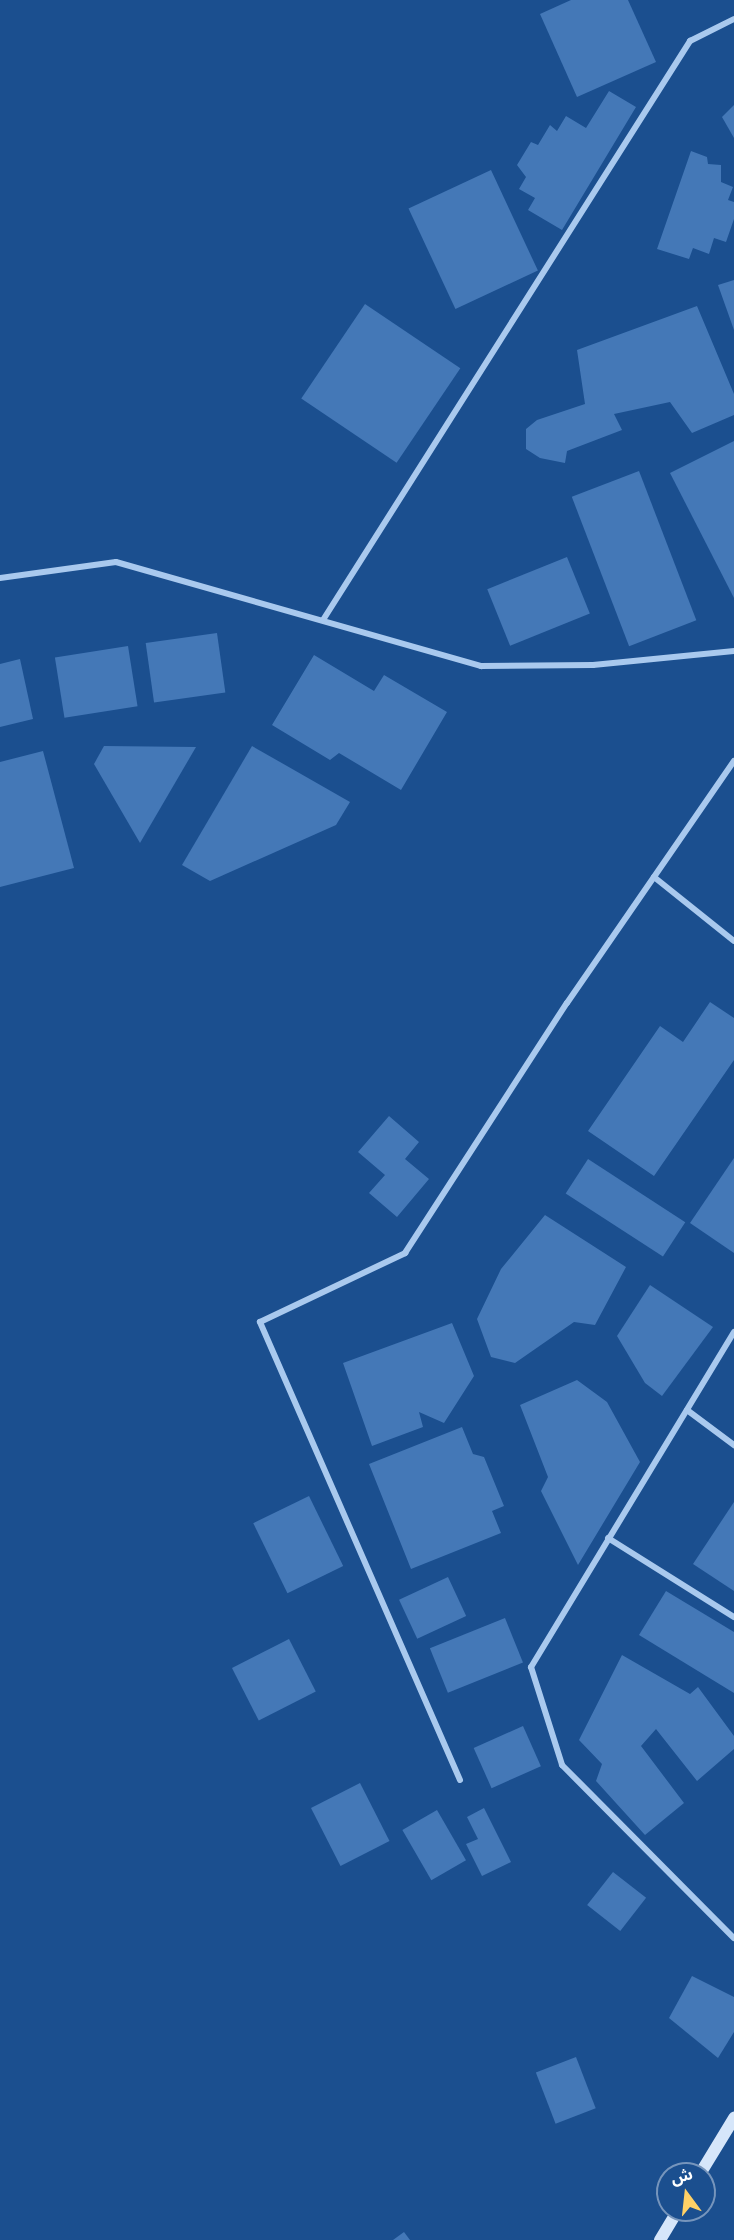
<!DOCTYPE html>
<html>
<head>
<meta charset="utf-8">
<style>
	body { margin:0 }
	#map { position:relative; width:734px; height:2240px; overflow:hidden; background:#1b4f8f; font-family:Cabin,"Noto Sans Arabic",sans-serif }
	div>[style] { position:absolute }
	.building>* { inset:0; background:#4478b7; transform-origin:0 0 }
	.street>* { height:6px; margin:-3px; padding:0 3px; transform-origin:3px; border-radius:3px; background:#a9c9ee }
	.secondary>* { height:12px; margin:-6px; padding:0 6px; transform-origin:6px; border-radius:6px; background:#d6e6fa }
	span { translate:-50% -50%; white-space:nowrap; text-align:center; line-height:1.15; -webkit-text-stroke:5px #1b4f8f; paint-order:stroke }
	.north { position:absolute; left:656px; top:2162px; width:60px; height:60px; box-sizing:border-box; background:#1b4f8f; border:2px solid #7695bc; border-radius:50%; rotate:345deg; font-size:16px; font-weight:700; line-height:24px; text-align:center; color:#fff }
	.north::after { content:''; display:block; margin:auto; width:21px; height:27px; background:#ffd166; clip-path:polygon(50% 0,100% 100%,50% 72%,0 100%) }
</style>
</head>
<body>
<div id="map">
	<div class="building">
		<div style="clip-path:polygon(571px 0,628px 0,656px 62px,577px 97px,540px 14px)"></div>
		<div style="clip-path:polygon(609px 91px,636px 107px,562px 230px,528px 210px,535px 198px,519px 189px,526px 177px,517px 165px,531px 142px,538px 145px,550px 125px,557px 131px,566px 116px,586px 128px)"></div>
		<div style="clip-path:polygon(734px 105px,734px 138px,722px 117px)"></div>
		<div style="clip-path:polygon(691px 151px,707px 157px,708px 164px,721px 165px,721px 182px,733px 187px,728px 200px,734px 202px,734px 219px,726px 242px,714px 238px,709px 254px,693px 248px,689px 259px,657px 249px)"></div>
		<div style="left:491px;top:170px;width:111px;height:91px;rotate:65deg"></div>
		<div style="clip-path:polygon(734px 280px,734px 330px,718px 285px)"></div>
		<div style="left:365px;top:304px;width:115px;height:114px;rotate:34deg"></div>
		<div style="clip-path:polygon(697px 306px,734px 394px,734px 415px,692px 433px,670px 402px,614px 414px,622px 430px,567px 451px,565px 463px,540px 458px,526px 449px,526px 429px,537px 420px,585px 404px,577px 350px)"></div>
		<div style="clip-path:polygon(734px 441px,734px 598px,670px 473px)"></div>
		<div style="left:639px;top:471px;width:160px;height:72px;rotate:69deg"></div>
		<div style="left:567px;top:557px;width:61px;height:86px;rotate:68deg"></div>
		<div style="left:217px;top:633px;width:60px;height:72px;rotate:82deg"></div>
		<div style="left:128px;top:646px;width:61px;height:74px;rotate:81deg"></div>
		<div style="clip-path:polygon(314px 655px,374px 691px,384px 675px,447px 712px,401px 790px,339px 753px,330px 760px,272px 725px)"></div>
		<div style="clip-path:polygon(20px 659px,33px 719px,0 727px,0 664px)"></div>
		<div style="clip-path:polygon(104px 746px,196px 747px,140px 843px,94px 764px)"></div>
		<div style="clip-path:polygon(252px 746px,350px 802px,336px 825px,210px 881px,182px 865px)"></div>
		<div style="clip-path:polygon(43px 751px,74px 868px,0 887px,0 762px)"></div>
		<div style="clip-path:polygon(710px 1002px,734px 1018px,734px 1060px,654px 1176px,588px 1131px,660px 1026px,683px 1042px)"></div>
		<div style="clip-path:polygon(389px 1116px,419px 1142px,405px 1159px,429px 1179px,397px 1217px,369px 1193px,385px 1175px,358px 1152px)"></div>
		<div style="clip-path:polygon(734px 1158px,734px 1253px,690px 1223px)"></div>
		<div style="left:588px;top:1159px;width:116px;height:41px;rotate:33deg"></div>
		<div style="clip-path:polygon(545px 1215px,626px 1267px,595px 1325px,574px 1322px,515px 1363px,491px 1357px,477px 1319px,501px 1269px)"></div>
		<div style="clip-path:polygon(650px 1285px,713px 1327px,662px 1396px,645px 1383px,617px 1336px)"></div>
		<div style="clip-path:polygon(452px 1323px,474px 1376px,444px 1423px,419px 1412px,423px 1427px,372px 1446px,343px 1363px)"></div>
		<div style="clip-path:polygon(577px 1380px,607px 1402px,640px 1462px,578px 1565px,541px 1491px,548px 1477px,520px 1405px)"></div>
		<div style="clip-path:polygon(462px 1427px,473px 1454px,484px 1457px,504px 1506px,492px 1511px,501px 1533px,411px 1569px,369px 1464px)"></div>
		<div style="left:309px;top:1496px;width:78px;height:62px;rotate:64deg"></div>
		<div style="clip-path:polygon(734px 1502px,734px 1591px,693px 1564px)"></div>
		<div style="left:448px;top:1577px;width:43px;height:54px;rotate:65deg"></div>
		<div style="clip-path:polygon(666px 1591px,734px 1632px,734px 1693px,639px 1635px)"></div>
		<div style="left:505px;top:1618px;width:48px;height:81px;rotate:68deg"></div>
		<div style="left:289px;top:1639px;width:59px;height:64px;rotate:63deg"></div>
		<div style="clip-path:polygon(622px 1655px,690px 1694px,698px 1687px,734px 1736px,734px 1749px,697px 1781px,656px 1729px,641px 1746px,684px 1803px,645px 1835px,596px 1781px,602px 1764px,579px 1740px)"></div>
		<div style="left:523px;top:1726px;width:44px;height:54px;rotate:66deg"></div>
		<div style="left:360px;top:1783px;width:65px;height:55px;rotate:63deg"></div>
		<div style="clip-path:polygon(484px 1808px,511px 1862px,482px 1876px,466px 1844px,478px 1839px,467px 1817px)"></div>
		<div style="left:437px;top:1810px;width:58px;height:40px;rotate:60deg"></div>
		<div style="left:613px;top:1872px;width:42px;height:42px;rotate:38deg"></div>
		<div style="clip-path:polygon(692px 1976px,734px 1997px,734px 2032px,718px 2058px,669px 2018px)"></div>
		<div style="left:576px;top:2057px;width:55px;height:43px;rotate:69deg"></div>
		<div style="clip-path:polygon(404px 2232px,410px 2240px,393px 2240px)"></div>
	</div>
	<div class="street">
		<div style="left:0;top:578px;width:117px;rotate:-7.9deg"></div>
		<div style="left:116px;top:562px;width:380px;rotate:15.9deg"></div>
		<div style="left:481px;top:666px;width:112px;rotate:-0.5deg"></div>
		<div style="left:593px;top:665px;width:142px;rotate:-5.7deg"></div>
		<div style="left:323px;top:620px;width:686px;rotate:-57.63deg"></div>
		<div style="left:690px;top:41px;width:49px;rotate:-26.6deg"></div>
		<div style="left:654px;top:877px;width:102px;rotate:38.7deg"></div>
		<div style="left:734px;top:1332px;width:392px;rotate:121.2deg"></div>
		<div style="left:531px;top:1667px;width:103px;rotate:72.4deg"></div>
		<div style="left:562px;top:1765px;width:244px;rotate:45.2deg"></div>
		<div style="left:687px;top:1410px;width:59px;rotate:36.7deg"></div>
		<div style="left:608px;top:1538px;width:149px;rotate:32.1deg"></div>
		<div style="left:460px;top:1780px;width:500px;rotate:-113.6deg"></div>
		<div style="left:260px;top:1322px;width:161px;rotate:-25.4deg"></div>
		<div style="left:405px;top:1253px;width:298px;rotate:-57.1deg"></div>
		<div style="left:567px;top:1003px;width:294px;rotate:-55.4deg"></div>
	</div>
	<div class="secondary">
		<div style="left:700px;top:2174px;width:66px;rotate:-58.7deg"></div>
		<div style="left:660px;top:2240px;width:35px;rotate:-59deg"></div>
	</div>
	<div class="north">ش</div>
</div>
</body>
</html>
